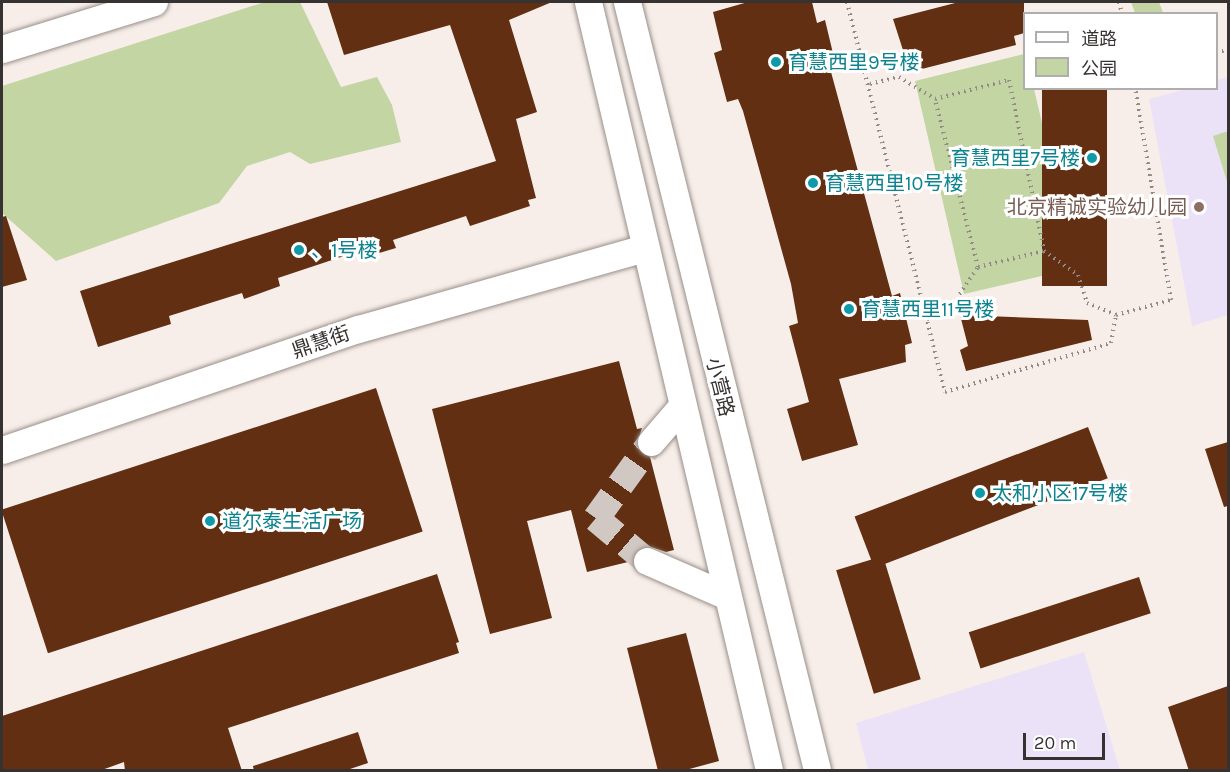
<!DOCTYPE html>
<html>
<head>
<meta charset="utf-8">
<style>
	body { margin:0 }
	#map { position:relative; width:1230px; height:772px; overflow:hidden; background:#f8eee9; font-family:Karla,"Noto Sans SC",sans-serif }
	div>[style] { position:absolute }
	.education>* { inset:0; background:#ece2f7 }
	.green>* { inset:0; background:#c2d5a3 }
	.building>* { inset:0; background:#622f12; transform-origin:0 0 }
	.minor-tunnel>* { height:27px; margin-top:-13.5px; transform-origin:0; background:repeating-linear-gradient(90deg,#d1c8c4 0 27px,transparent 0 41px) }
	.path>* { height:4px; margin-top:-2px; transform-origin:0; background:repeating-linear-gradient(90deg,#918a87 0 1.5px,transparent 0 6px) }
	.roads { filter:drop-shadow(0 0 2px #988f8a) drop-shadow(0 0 2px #988f8a) }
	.minor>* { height:27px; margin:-13.5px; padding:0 13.5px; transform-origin:13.5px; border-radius:13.5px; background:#fff }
	.dots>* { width:16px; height:16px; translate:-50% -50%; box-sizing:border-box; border:3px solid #fff; border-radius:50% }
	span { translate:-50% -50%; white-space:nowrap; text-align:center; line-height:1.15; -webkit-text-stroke:6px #fff; paint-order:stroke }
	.culture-label { font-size:20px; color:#0d838f }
	.left { translate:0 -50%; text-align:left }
	.right { translate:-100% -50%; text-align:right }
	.education-label { font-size:20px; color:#785e54 }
	.street-label { font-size:20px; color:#363231 }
	.frame { position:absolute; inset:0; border:3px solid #363231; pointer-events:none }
	.legend { position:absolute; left:1023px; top:12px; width:195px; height:78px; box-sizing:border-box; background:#fff; border:2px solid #afadad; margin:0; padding:8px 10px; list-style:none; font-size:18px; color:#363231 }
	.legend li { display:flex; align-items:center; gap:12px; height:30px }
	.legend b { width:30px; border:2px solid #afadad }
	.scale { position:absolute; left:1023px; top:733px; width:82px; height:27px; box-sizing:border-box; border:3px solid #363231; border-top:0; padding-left:8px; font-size:18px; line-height:21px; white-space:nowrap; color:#363231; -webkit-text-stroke:4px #fff; paint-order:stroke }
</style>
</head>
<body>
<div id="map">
	<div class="education">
		<div style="clip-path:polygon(1228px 77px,1228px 315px,1192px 326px,1149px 99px,1186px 89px,1216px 88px,1217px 80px)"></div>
		<div style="clip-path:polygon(1084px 652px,1120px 770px,868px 770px,856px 723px)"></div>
	</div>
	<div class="green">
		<div style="clip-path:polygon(265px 2px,300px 2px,341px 87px,377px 77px,392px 105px,401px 142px,310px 164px,290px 152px,247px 166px,219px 203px,56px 261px,2px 213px,2px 86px)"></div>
		<div style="clip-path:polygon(1131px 2px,1159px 2px,1163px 13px,1135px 13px)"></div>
		<div style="clip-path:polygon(1024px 54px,1024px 88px,1034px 89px,1076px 268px,964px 294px,915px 81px)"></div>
		<div style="clip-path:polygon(1228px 131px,1228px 185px,1213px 136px)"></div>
	</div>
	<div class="building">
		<div style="clip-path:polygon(327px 2px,552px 2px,509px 20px,537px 112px,516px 119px,536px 198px,528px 200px,530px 206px,470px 226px,466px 216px,393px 240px,396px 248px,359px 259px,356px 252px,278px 278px,280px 286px,244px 299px,242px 293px,169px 316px,171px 324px,98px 347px,80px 291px,496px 161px,450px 25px,344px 55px)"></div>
		<div style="clip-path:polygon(748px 2px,812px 2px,817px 23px,825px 20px,837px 70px,831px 72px,892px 296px,900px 293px,912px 343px,905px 345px,906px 362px,839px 379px,858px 445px,802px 461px,787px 409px,809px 402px,789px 326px,798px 323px,791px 284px,743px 111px,738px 99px,727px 102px,714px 53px,722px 50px,713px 12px)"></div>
		<div style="clip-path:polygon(959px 2px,1024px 2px,1024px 33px,1014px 36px,1016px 45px,910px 72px,893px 19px)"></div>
		<div style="left:1042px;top:88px;width:65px;height:198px"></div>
		<div style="clip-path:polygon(6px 216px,27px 280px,2px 287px,2px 217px)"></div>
		<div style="clip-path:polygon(960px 315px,1088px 320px,1092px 340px,966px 371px,960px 350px,968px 346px)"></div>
		<div style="clip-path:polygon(619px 361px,637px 429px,642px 428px,636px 447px,650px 457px,674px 550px,666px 552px,645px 545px,637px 549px,632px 561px,587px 572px,571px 510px,527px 521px,552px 618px,490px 634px,432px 409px)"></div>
		<div style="left:376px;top:388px;width:151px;height:394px;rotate:72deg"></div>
		<div style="left:1088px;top:427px;width:55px;height:250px;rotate:69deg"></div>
		<div style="clip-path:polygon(1228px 442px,1228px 506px,1224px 507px,1205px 449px)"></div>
		<div style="left:883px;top:556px;width:129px;height:49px;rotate:73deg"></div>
		<div style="clip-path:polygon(437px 574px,459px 642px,456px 643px,459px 653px,228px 728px,242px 771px,125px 771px,124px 762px,99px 771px,2px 771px,2px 716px)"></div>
		<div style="left:1139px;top:577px;width:38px;height:179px;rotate:72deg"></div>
		<div style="clip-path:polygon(686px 633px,719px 761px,682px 771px,658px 771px,627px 648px)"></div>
		<div style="clip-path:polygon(1228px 686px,1228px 771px,1189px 771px,1168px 707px)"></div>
		<div style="clip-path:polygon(358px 732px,368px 763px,344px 771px,254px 771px,253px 766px)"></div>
	</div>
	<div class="minor-tunnel">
		<div style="left:647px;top:561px;width:67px;rotate:-139.9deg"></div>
		<div style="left:596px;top:518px;width:94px;rotate:-54.1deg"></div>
	</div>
	<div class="path">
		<div style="left:847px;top:2px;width:402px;rotate:75.9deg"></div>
		<div style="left:945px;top:392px;width:173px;rotate:-16.4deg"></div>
		<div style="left:1111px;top:343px;width:28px;rotate:-80deg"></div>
		<div style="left:1116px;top:315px;width:57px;rotate:-15.3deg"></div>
		<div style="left:1171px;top:300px;width:215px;rotate:-99.6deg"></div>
		<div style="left:1119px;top:2px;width:12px;rotate:76deg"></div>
		<div style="left:1216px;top:52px;width:12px;rotate:-9deg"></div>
		<div style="left:870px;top:84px;width:30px;rotate:-14deg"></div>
		<div style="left:899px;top:77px;width:42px;rotate:31.4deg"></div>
		<div style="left:978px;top:267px;width:173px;rotate:-104.4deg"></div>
		<div style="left:935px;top:99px;width:76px;rotate:-14.4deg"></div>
		<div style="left:1009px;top:80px;width:175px;rotate:78.4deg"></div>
		<div style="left:927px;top:319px;width:20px;rotate:-15deg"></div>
		<div style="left:946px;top:314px;width:57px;rotate:-55.8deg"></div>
		<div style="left:978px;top:267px;width:68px;rotate:-13.6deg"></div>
		<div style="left:1044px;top:251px;width:42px;rotate:35.2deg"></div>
		<div style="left:1078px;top:275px;width:29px;rotate:72deg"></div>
		<div style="left:1087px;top:303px;width:31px;rotate:22deg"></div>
	</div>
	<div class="roads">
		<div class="minor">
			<div style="left:588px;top:2px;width:789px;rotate:76.74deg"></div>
			<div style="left:627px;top:2px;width:791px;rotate:76.1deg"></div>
			<div style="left:2px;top:49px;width:159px;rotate:-17.2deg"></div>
			<div style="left:651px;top:442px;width:48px;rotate:-49.3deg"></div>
			<div style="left:2px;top:450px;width:376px;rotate:-18.8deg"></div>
			<div style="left:358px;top:329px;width:298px;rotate:-15.8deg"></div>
			<div style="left:647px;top:561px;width:87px;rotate:23.6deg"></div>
		</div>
	</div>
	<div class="dots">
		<div style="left:776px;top:62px;background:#0f9aa8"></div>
		<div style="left:1092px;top:158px;background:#0f9aa8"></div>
		<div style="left:813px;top:183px;background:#0f9aa8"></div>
		<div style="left:1199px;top:207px;background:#8d6e63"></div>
		<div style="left:299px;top:250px;background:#0f9aa8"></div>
		<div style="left:849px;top:309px;background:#0f9aa8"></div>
		<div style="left:980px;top:493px;background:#0f9aa8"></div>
		<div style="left:210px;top:521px;background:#0f9aa8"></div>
	</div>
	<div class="culture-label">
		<span class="left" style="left:788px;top:62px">育慧西里9号楼</span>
		<span class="right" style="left:1080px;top:158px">育慧西里7号楼</span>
		<span class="left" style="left:825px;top:183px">育慧西里10号楼</span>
		<span class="left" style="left:311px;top:250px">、1号楼</span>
		<span class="left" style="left:861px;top:309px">育慧西里11号楼</span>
		<span class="left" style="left:992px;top:493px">太和小区17号楼</span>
		<span class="left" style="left:222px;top:521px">道尔泰生活广场</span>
	</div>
	<div class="education-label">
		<span class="right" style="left:1187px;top:207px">北京精诚实验幼儿园</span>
	</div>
	<div class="street-label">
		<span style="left:321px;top:342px;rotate:-19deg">鼎慧街</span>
		<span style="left:720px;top:387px;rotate:76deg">小营路</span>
	</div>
	<div class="frame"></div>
	<ul class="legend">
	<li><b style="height:8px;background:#fff"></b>道路</li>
	<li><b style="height:16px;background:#c2d5a3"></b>公园</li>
	</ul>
	<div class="scale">20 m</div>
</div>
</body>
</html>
